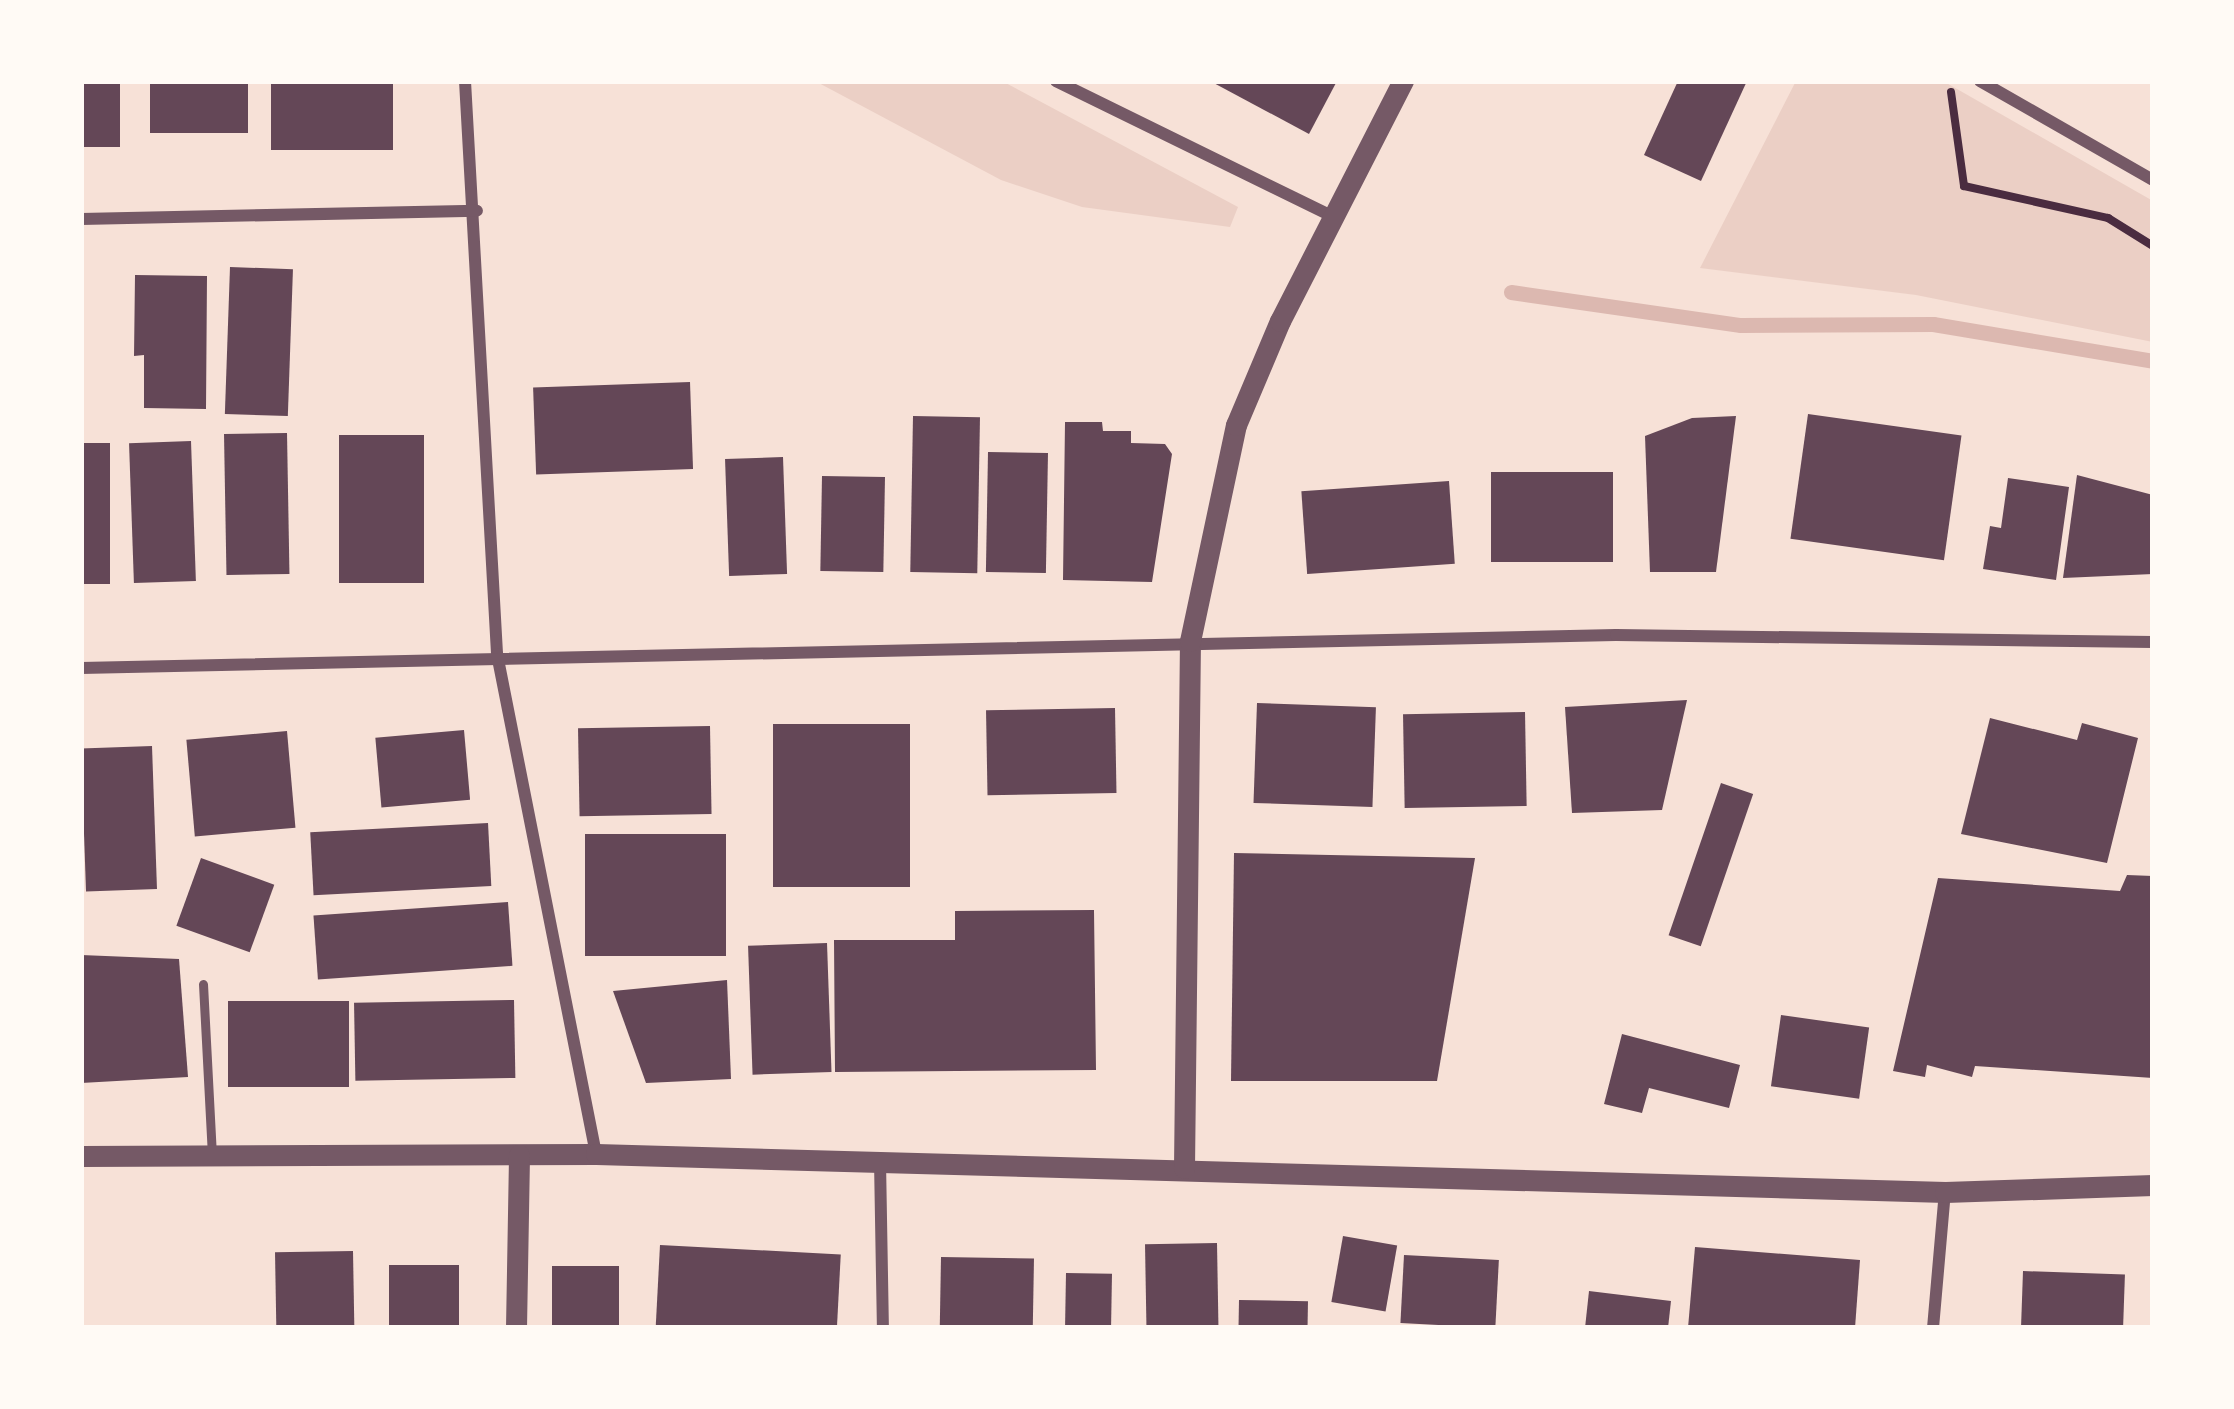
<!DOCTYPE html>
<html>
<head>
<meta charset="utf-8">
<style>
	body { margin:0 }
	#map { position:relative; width:2234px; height:1409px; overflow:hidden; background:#f7e1d7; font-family:"IBM Plex Sans",sans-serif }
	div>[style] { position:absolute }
	.green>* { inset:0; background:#ebcfc5 }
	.stream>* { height:15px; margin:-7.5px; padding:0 7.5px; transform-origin:7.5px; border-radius:7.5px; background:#dcb8b0 }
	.building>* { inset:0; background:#644757; transform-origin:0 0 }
	.path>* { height:8px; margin:-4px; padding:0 4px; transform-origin:4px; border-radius:4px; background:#4a2c40 }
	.service>* { height:9px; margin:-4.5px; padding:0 4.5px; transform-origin:4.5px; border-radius:4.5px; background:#755966 }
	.minor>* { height:12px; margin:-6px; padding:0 6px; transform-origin:6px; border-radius:6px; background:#755966 }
	.tertiary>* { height:21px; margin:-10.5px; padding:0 10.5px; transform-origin:10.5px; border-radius:10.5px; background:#755966 }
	span { translate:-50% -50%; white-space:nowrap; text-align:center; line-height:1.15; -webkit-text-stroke:9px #fffaf5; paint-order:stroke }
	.frame { position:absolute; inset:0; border:84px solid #fffaf5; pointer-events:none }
</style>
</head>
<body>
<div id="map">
	<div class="green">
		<div style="clip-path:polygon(815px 81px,1002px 81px,1238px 207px,1230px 227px,1082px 207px,1001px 180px)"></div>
		<div style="clip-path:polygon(1796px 81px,1943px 81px,2153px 201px,2153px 342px,1916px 295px,1700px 268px)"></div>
	</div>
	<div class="stream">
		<div style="left:1511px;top:292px;width:232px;rotate:8.2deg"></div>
		<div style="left:1741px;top:325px;width:192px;rotate:-0.3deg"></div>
		<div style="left:1933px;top:324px;width:223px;rotate:9.5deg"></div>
	</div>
	<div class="building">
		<div style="left:81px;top:81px;width:39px;height:66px"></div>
		<div style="left:150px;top:81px;width:98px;height:52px"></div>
		<div style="left:271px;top:81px;width:122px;height:69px"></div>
		<div style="clip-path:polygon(1210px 81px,1337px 81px,1309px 134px)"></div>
		<div style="clip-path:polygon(1678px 81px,1747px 81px,1701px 181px,1644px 155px)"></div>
		<div style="left:230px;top:267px;width:63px;height:147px;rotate:2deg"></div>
		<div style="clip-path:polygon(135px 275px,207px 276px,206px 409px,144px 408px,144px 355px,134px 356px)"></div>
		<div style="left:690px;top:382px;width:87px;height:157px;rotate:88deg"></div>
		<div style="left:1808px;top:414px;width:155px;height:126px;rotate:8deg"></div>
		<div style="left:913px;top:416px;width:67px;height:156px;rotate:1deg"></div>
		<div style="clip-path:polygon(1736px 416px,1716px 572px,1650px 572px,1645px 436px,1692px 418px)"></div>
		<div style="clip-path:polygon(1065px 422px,1102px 422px,1103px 431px,1131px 431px,1131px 443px,1165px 444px,1172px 454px,1152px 582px,1063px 580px)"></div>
		<div style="left:287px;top:433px;width:141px;height:63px;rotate:89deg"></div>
		<div style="left:339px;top:435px;width:85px;height:148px"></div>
		<div style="left:191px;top:441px;width:140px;height:62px;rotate:88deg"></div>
		<div style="left:110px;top:443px;width:141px;height:29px;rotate:90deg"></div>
		<div style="left:988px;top:452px;width:60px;height:120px;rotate:1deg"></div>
		<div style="left:783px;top:457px;width:117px;height:58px;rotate:88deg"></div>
		<div style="left:1491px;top:472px;width:122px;height:90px"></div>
		<div style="clip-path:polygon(2077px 475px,2153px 495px,2153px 574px,2063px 578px)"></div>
		<div style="left:822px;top:476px;width:63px;height:95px;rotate:1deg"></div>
		<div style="clip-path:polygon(2008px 478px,2069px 487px,2056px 580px,1983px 569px,1990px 526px,2001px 528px)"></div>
		<div style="left:1449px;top:481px;width:83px;height:148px;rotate:86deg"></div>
		<div style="clip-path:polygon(1687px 700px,1662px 810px,1572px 813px,1565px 707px)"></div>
		<div style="left:1257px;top:703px;width:119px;height:100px;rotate:2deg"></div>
		<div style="left:1115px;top:708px;width:85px;height:129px;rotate:89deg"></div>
		<div style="left:1525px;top:712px;width:94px;height:122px;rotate:89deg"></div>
		<div style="clip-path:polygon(1990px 718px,2077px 740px,2082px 723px,2138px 738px,2107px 863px,1961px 834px)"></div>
		<div style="left:910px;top:724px;width:163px;height:137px;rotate:90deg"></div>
		<div style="left:710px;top:726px;width:88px;height:132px;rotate:89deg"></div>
		<div style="left:464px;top:730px;width:70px;height:89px;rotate:85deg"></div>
		<div style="left:287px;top:731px;width:97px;height:101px;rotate:85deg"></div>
		<div style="left:152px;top:746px;width:143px;height:71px;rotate:88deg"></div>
		<div style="left:1721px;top:783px;width:34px;height:161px;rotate:19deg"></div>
		<div style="left:488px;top:823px;width:63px;height:178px;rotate:87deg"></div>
		<div style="left:726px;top:834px;width:122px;height:141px;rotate:90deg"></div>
		<div style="clip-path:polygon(1234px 853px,1475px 858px,1437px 1081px,1231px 1081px)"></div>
		<div style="left:201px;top:858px;width:78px;height:72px;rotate:20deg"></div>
		<div style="clip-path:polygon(2127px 875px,2153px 876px,2153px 1078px,1975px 1066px,1972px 1077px,1927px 1065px,1925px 1077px,1893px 1071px,1938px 878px,2120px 891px)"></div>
		<div style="left:508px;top:902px;width:64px;height:195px;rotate:86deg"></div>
		<div style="clip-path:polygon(1094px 910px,1096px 1070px,835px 1072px,834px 940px,955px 940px,955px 911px)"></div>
		<div style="left:827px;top:943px;width:129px;height:79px;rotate:88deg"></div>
		<div style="clip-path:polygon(81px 955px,179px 959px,188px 1077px,81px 1083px)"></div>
		<div style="clip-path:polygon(727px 980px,731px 1079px,646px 1083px,613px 991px)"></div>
		<div style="left:514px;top:1000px;width:78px;height:160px;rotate:89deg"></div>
		<div style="left:228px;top:1001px;width:121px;height:86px"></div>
		<div style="left:1781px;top:1015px;width:89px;height:72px;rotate:8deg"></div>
		<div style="clip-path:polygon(1622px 1034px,1740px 1065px,1729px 1108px,1649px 1088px,1642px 1113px,1604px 1104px)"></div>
		<div style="left:1343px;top:1236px;width:55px;height:67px;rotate:10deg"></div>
		<div style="left:1217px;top:1243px;width:85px;height:72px;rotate:89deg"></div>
		<div style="left:660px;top:1245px;width:181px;height:83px;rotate:3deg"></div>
		<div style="clip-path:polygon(1695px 1247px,1860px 1260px,1855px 1328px,1688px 1328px)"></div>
		<div style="left:353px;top:1251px;width:77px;height:78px;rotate:89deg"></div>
		<div style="left:1404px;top:1255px;width:95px;height:68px;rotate:3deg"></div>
		<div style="left:941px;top:1257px;width:93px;height:71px;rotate:1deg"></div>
		<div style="left:389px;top:1265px;width:70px;height:63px"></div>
		<div style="left:552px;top:1266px;width:67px;height:62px"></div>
		<div style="left:2023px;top:1271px;width:102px;height:57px;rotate:2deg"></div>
		<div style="left:1066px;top:1273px;width:46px;height:55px;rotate:1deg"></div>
		<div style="clip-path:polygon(1589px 1291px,1671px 1301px,1668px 1328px,1585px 1328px)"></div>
		<div style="left:1239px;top:1300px;width:69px;height:28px;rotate:1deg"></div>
	</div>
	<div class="path">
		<div style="left:1951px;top:92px;width:95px;rotate:82.1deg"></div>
		<div style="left:1964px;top:186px;width:148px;rotate:12.5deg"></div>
		<div style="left:2108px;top:218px;width:53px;rotate:31.9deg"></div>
	</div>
	<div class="service">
		<div style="left:203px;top:984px;width:172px;rotate:87deg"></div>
	</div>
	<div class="minor">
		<div style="left:465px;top:81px;width:574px;rotate:86.8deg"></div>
		<div style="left:497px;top:654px;width:510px;rotate:78.8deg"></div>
		<div style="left:1056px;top:81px;width:309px;rotate:26.1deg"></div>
		<div style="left:1980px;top:81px;width:199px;rotate:29.8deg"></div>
		<div style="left:81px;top:219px;width:396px;rotate:-1.2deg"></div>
		<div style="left:81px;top:668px;width:1535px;rotate:-1.23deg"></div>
		<div style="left:1616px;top:635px;width:537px;rotate:0.75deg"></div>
		<div style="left:880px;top:1161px;width:167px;rotate:89deg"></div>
		<div style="left:1933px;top:1328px;width:137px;rotate:-85deg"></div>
	</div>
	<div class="tertiary">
		<div style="left:81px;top:1156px;width:515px;rotate:-0.22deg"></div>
		<div style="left:596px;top:1154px;width:1350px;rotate:1.61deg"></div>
		<div style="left:1945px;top:1192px;width:208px;rotate:-1.9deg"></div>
		<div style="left:1184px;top:1168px;width:527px;rotate:-89.35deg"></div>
		<div style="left:1190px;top:641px;width:221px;rotate:-78deg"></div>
		<div style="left:1236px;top:425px;width:113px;rotate:-67.1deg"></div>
		<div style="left:1280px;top:321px;width:270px;rotate:-62.9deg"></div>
		<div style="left:516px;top:1328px;width:173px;rotate:-89deg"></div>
	</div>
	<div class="frame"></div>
</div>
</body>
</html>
